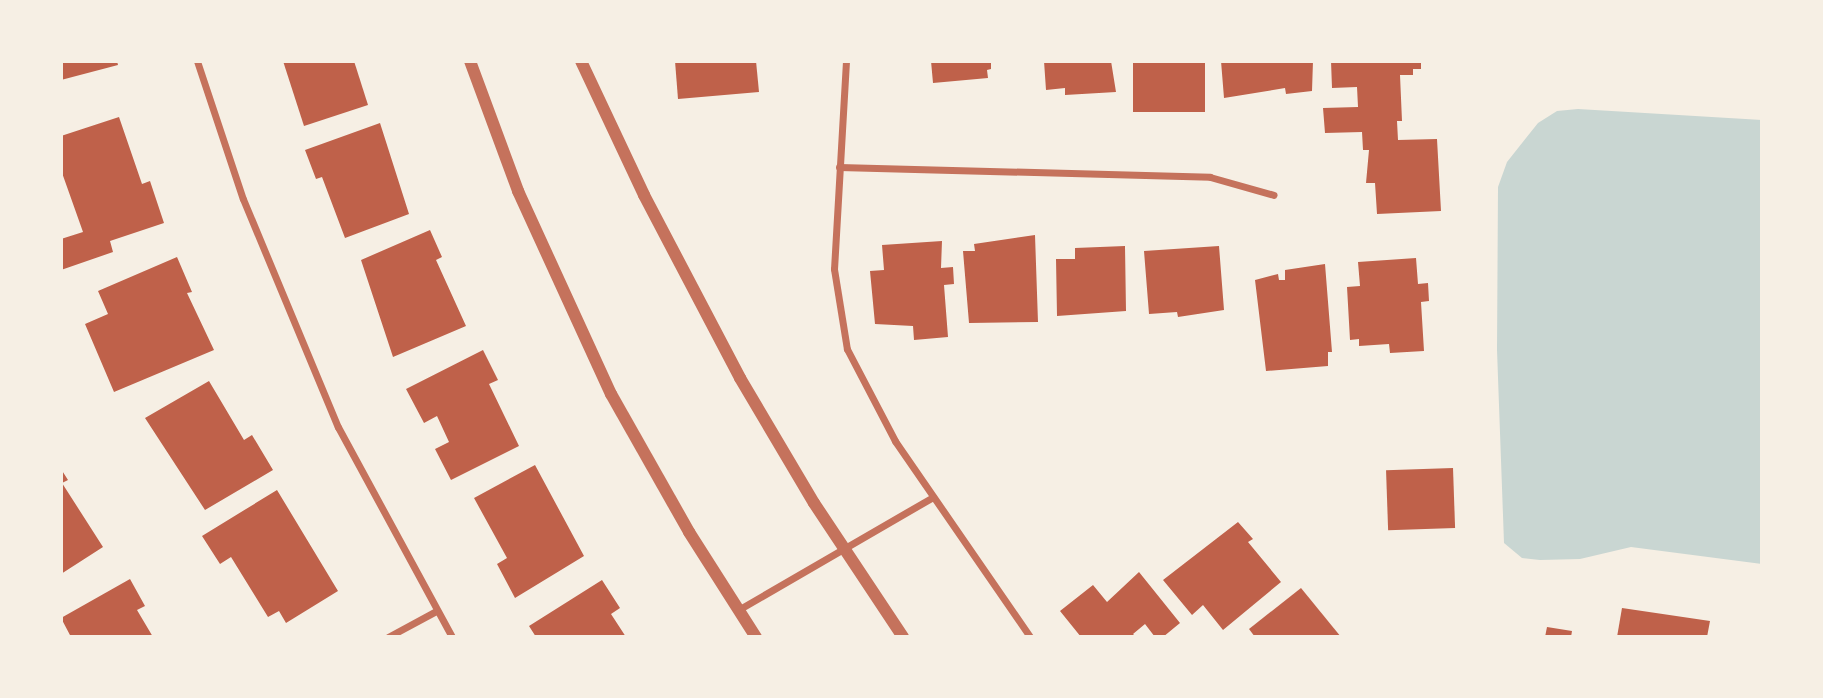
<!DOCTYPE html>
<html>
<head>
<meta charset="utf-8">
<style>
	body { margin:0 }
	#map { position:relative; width:1823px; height:698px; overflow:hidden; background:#f6efe4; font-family:Figtree,sans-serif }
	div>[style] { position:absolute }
	.water>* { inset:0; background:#c9d6d2 }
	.building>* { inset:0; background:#bf614a; transform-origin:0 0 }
	.minor>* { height:7px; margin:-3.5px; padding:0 3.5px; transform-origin:3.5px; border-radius:3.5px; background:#c5725c }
	.tertiary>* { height:12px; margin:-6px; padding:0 6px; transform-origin:6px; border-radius:6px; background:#c5725c }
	span { translate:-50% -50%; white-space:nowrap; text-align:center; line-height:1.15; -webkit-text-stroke:5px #f6efe4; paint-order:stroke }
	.frame { position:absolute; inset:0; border:63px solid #f6efe4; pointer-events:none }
</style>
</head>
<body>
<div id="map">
	<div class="water">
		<div style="clip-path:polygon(1578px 109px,1762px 120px,1762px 564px,1631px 547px,1580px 559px,1540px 560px,1522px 558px,1504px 543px,1497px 350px,1498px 187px,1507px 162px,1538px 123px,1557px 111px)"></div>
	</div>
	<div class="building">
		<div style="clip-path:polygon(61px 61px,117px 61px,118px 65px,61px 80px)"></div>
		<div style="clip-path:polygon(283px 61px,354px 61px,368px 105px,304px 126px)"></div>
		<div style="clip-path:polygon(675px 61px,756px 61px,759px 92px,678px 99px)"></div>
		<div style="clip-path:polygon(931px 61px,991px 61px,991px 69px,987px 70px,988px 78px,933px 83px)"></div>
		<div style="clip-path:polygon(1044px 61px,1111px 61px,1116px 92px,1065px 95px,1065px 88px,1046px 90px)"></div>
		<div style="left:1133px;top:61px;width:72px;height:51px"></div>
		<div style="clip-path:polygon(1221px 61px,1313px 61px,1312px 91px,1286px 94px,1285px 88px,1224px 98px)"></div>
		<div style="clip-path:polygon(1331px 61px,1421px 61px,1421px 69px,1413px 69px,1413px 75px,1400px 75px,1402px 121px,1397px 121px,1398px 140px,1437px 139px,1441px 211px,1377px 214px,1375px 183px,1366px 183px,1369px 150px,1363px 150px,1362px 132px,1325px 133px,1323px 108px,1358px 107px,1357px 87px,1332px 88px)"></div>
		<div style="clip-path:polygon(119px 117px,142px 184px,150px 181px,164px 223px,110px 241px,113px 252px,61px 270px,61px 239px,83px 232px,61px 170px,61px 136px)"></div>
		<div style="clip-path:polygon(380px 123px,409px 214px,345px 238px,322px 177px,316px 179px,305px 150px)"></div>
		<div style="clip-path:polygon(430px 230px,442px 257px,436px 260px,466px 326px,393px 357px,361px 260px)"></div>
		<div style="clip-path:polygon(1035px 235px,1038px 322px,969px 323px,963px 251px,975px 251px,974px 244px)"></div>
		<div style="clip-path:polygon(942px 241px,941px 268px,953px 267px,954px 284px,944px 285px,948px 337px,914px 340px,913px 326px,875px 324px,870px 271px,884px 270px,882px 245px)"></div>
		<div style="clip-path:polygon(1125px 246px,1126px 311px,1057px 316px,1056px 259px,1075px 259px,1075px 248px)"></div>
		<div style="clip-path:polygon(1219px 246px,1224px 310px,1178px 317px,1177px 312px,1149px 314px,1144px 251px)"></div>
		<div style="clip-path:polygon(177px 257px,192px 292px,187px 293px,214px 350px,114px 392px,85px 324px,108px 314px,98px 291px)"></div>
		<div style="clip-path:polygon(1416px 258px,1418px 284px,1428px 283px,1429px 301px,1421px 302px,1424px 351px,1390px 353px,1389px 344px,1359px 346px,1359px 339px,1350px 340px,1347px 287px,1360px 286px,1358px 262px)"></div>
		<div style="clip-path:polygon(1325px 264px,1332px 352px,1328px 352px,1328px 366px,1266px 371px,1255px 280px,1278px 274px,1279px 280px,1285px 280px,1285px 270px)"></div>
		<div style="clip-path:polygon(483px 350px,498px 380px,489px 384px,519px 446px,451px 480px,435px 449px,449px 442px,437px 416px,424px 423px,406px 389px)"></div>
		<div style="clip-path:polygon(209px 381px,244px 440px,252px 435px,273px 470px,205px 510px,145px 418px)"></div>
		<div style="clip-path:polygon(535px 465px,584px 556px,515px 598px,497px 564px,507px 558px,474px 498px)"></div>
		<div style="left:1453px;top:468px;width:60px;height:67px;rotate:88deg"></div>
		<div style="clip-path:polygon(61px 469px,68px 480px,62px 483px,103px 547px,61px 574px)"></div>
		<div style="clip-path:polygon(277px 490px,338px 591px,286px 623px,279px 611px,268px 617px,231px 557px,220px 564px,202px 536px)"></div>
		<div style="clip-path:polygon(1238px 522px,1253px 539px,1248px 542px,1281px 582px,1223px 630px,1203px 605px,1192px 615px,1163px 580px)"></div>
		<div style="clip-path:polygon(1139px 572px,1180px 623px,1163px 637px,1155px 637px,1145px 624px,1133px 634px,1136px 637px,1081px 637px,1060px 611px,1093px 585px,1107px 602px)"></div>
		<div style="clip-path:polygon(130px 579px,145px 606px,137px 610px,153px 637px,71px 637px,61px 618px)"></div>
		<div style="clip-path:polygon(602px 580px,620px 608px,611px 614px,626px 637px,536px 637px,529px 626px)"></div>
		<div style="clip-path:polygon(1301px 588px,1341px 637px,1255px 637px,1249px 629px)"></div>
		<div style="clip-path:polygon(1622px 608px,1710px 621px,1707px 637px,1617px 637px)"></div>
		<div style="clip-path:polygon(1547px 627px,1572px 631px,1571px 637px,1545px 637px)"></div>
	</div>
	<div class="minor">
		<div style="left:197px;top:61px;width:145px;rotate:71.6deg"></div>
		<div style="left:243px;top:199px;width:247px;rotate:67.4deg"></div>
		<div style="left:338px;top:427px;width:239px;rotate:61.5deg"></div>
		<div style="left:846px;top:61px;width:208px;rotate:93.3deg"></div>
		<div style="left:834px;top:269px;width:81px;rotate:80.8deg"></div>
		<div style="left:847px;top:349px;width:104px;rotate:62.4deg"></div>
		<div style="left:895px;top:441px;width:238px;rotate:55.4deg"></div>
		<div style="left:839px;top:167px;width:371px;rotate:1.5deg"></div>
		<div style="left:1210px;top:177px;width:66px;rotate:15.7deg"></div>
		<div style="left:738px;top:610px;width:225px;rotate:-30.1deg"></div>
		<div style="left:388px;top:637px;width:55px;rotate:-28.4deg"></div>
	</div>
	<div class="tertiary">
		<div style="left:470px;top:61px;width:139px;rotate:69.7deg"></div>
		<div style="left:518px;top:191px;width:223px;rotate:65.4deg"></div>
		<div style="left:611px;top:394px;width:159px;rotate:60.5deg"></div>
		<div style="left:689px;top:532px;width:125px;rotate:57.5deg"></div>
		<div style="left:581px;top:61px;width:148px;rotate:64.8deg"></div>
		<div style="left:644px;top:195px;width:207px;rotate:62.3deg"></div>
		<div style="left:740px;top:378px;width:145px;rotate:59.4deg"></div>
		<div style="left:814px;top:503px;width:161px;rotate:56.4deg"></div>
	</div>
	<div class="frame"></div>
</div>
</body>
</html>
